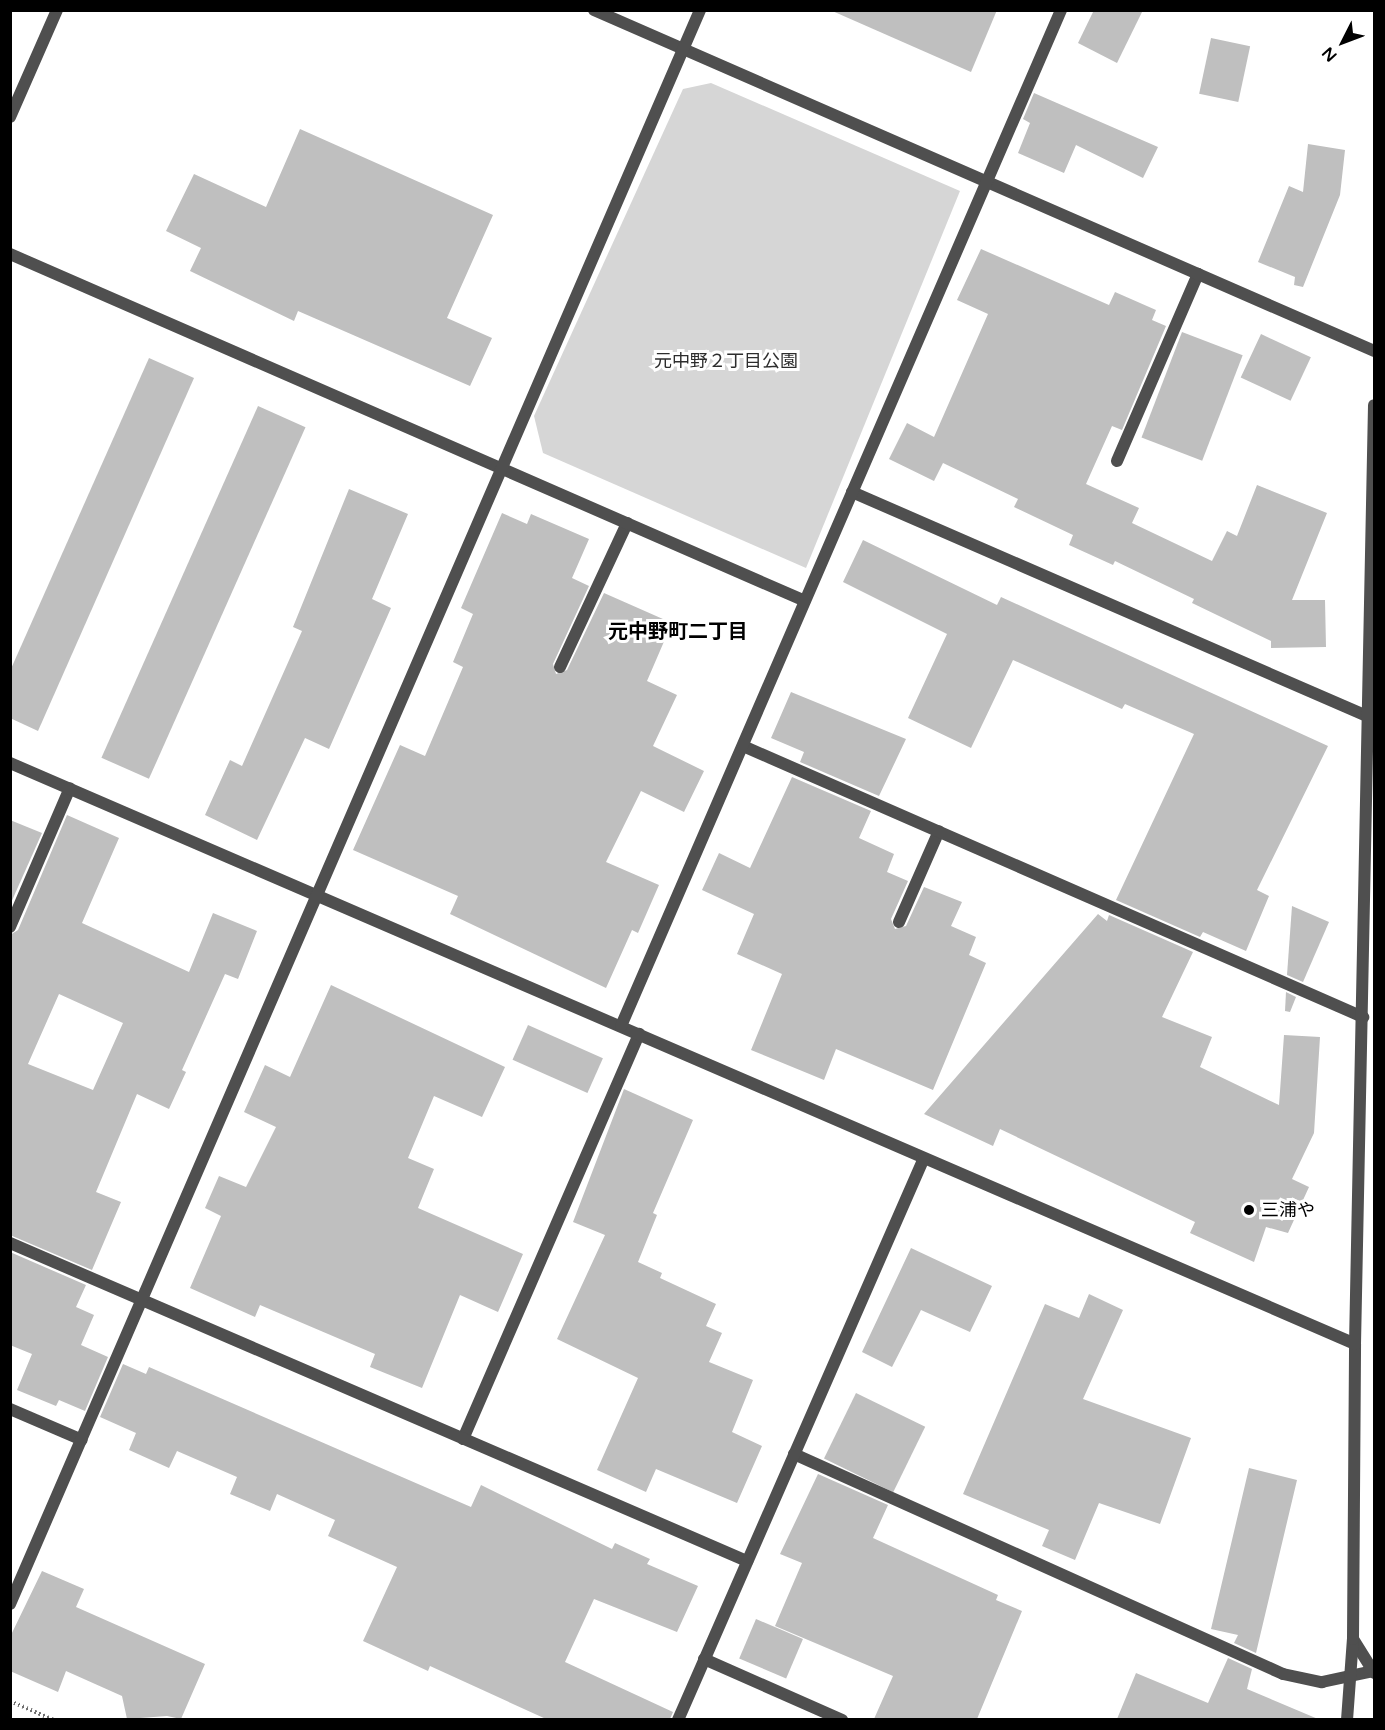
<!DOCTYPE html>
<html>
<head>
<meta charset="utf-8">
<style>
	body { margin:0 }
	#map { position:relative; width:1385px; height:1730px; overflow:hidden; background:#fff; font-family:"Varela Round","Noto Sans JP",sans-serif }
	div>[style] { position:absolute }
	.green>* { inset:0; background:#d6d6d6 }
	.building>* { inset:0; background:#bfbfbf; transform-origin:0 0 }
	.path>* { height:4px; margin-top:-2px; transform-origin:0; background:repeating-linear-gradient(90deg,#717171 0 1.5px,transparent 0 4.5px) }
	.lane>* { height:12px; margin:-6px; padding:0 6px; transform-origin:6px; border-radius:6px; background:#4f4f4f }
	.street>* { height:12px; margin:-6px; padding:0 6px; transform-origin:6px; border-radius:6px; background:#4f4f4f }
	.dots>* { width:16px; height:16px; translate:-50% -50%; box-sizing:border-box; border:3px solid #fff; border-radius:50% }
	span { translate:-50% -50%; white-space:nowrap; text-align:center; line-height:1.15; -webkit-text-stroke:6px #fff; paint-order:stroke }
	.park-label { font-size:18px; color:#2d2d2d }
	.poi-label { font-size:18px; color:#000 }
	.left { translate:0 -50%; text-align:left }
	.neighbourhood-label { font-size:20px; color:#000; font-weight:700 }
	.frame { position:absolute; inset:0; border:12px solid #000; pointer-events:none }
	.north { position:absolute; left:1313px; top:12px; width:60px; height:60px; -webkit-text-stroke:4px #fff; paint-order:stroke; rotate:228deg; font-size:16px; font-weight:700; line-height:24px; text-align:center; color:#000 }
	.north::after { content:''; display:block; margin:auto; width:21px; height:27px; background:#000; clip-path:polygon(50% 0,100% 100%,50% 72%,0 100%) }
</style>
</head>
<body>
<div id="map">
	<div class="green">
		<div style="clip-path:polygon(711px 83px,960px 191px,806px 568px,543px 453px,534px 416px,683px 89px)"></div>
	</div>
	<div class="building">
		<div style="clip-path:polygon(830px 10px,997px 10px,971px 72px)"></div>
		<div style="clip-path:polygon(1094px 10px,1143px 10px,1117px 63px,1078px 43px)"></div>
		<div style="left:1211px;top:38px;width:40px;height:57px;rotate:12deg"></div>
		<div style="clip-path:polygon(1034px 93px,1158px 147px,1143px 178px,1076px 145px,1064px 173px,1018px 153px,1030px 123px,1023px 119px)"></div>
		<div style="clip-path:polygon(300px 129px,493px 215px,447px 318px,492px 338px,470px 386px,298px 311px,294px 321px,190px 271px,201px 248px,166px 231px,194px 174px,266px 207px)"></div>
		<div style="clip-path:polygon(1308px 144px,1345px 150px,1340px 195px,1303px 287px,1294px 285px,1295px 277px,1258px 262px,1289px 186px,1303px 192px)"></div>
		<div style="clip-path:polygon(981px 249px,1109px 305px,1115px 292px,1156px 310px,1152px 320px,1166px 326px,1122px 430px,1112px 426px,1086px 484px,1139px 508px,1132px 523px,1212px 561px,1227px 531px,1237px 536px,1257px 485px,1327px 513px,1292px 600px,1325px 600px,1326px 647px,1271px 648px,1271px 641px,1192px 603px,1194px 599px,1115px 561px,1113px 565px,1069px 545px,1073px 535px,1014px 507px,1018px 499px,943px 463px,934px 481px,889px 459px,907px 423px,934px 437px,988px 314px,957px 300px)"></div>
		<div style="left:1182px;top:332px;width:65px;height:113px;rotate:21deg"></div>
		<div style="left:1261px;top:334px;width:55px;height:48px;rotate:25deg"></div>
		<div style="clip-path:polygon(149px 358px,194px 378px,38px 731px,10px 718px,10px 671px)"></div>
		<div style="left:258px;top:406px;width:52px;height:385px;rotate:24deg"></div>
		<div style="clip-path:polygon(349px 489px,408px 514px,372px 599px,391px 608px,329px 749px,305px 738px,257px 840px,205px 815px,230px 760px,242px 766px,302px 631px,293px 627px)"></div>
		<div style="clip-path:polygon(502px 513px,527px 524px,531px 514px,589px 539px,572px 578px,589px 586px,553px 664px,556px 674px,567px 670px,604px 593px,672px 623px,647px 681px,677px 695px,653px 746px,704px 771px,684px 812px,641px 791px,606px 862px,659px 885px,638px 933px,632px 930px,606px 988px,450px 914px,458px 896px,353px 850px,400px 745px,425px 756px,463px 667px,453px 662px,473px 614px,461px 608px)"></div>
		<div style="clip-path:polygon(863px 540px,997px 605px,1001px 597px,1328px 746px,1257px 890px,1269px 896px,1246px 951px,1203px 932px,1200px 937px,1116px 900px,1194px 734px,1125px 704px,1122px 709px,1013px 660px,971px 748px,908px 718px,947px 634px,843px 582px)"></div>
		<div style="clip-path:polygon(791px 692px,906px 739px,879px 796px,800px 762px,804px 752px,771px 738px)"></div>
		<div style="clip-path:polygon(792px 777px,871px 811px,859px 838px,894px 854px,887px 872px,908px 881px,891px 919px,895px 929px,906px 926px,924px 887px,962px 902px,951px 926px,976px 937px,969px 955px,986px 963px,933px 1090px,836px 1049px,824px 1080px,751px 1050px,782px 974px,737px 954px,754px 914px,702px 890px,719px 853px,750px 868px)"></div>
		<div style="clip-path:polygon(evenodd,67px 815px,119px 838px,82px 923px,189px 972px,213px 913px,257px 931px,238px 979px,225px 974px,182px 1070px,186px 1072px,169px 1109px,137px 1094px,96px 1192px,121px 1202px,92px 1270px,10px 1235px,10px 935px,18px 930px,67px 815px,59px 994px,123px 1023px,93px 1090px,28px 1064px,59px 994px)"></div>
		<div style="clip-path:polygon(10px 820px,42px 833px,10px 905px)"></div>
		<div style="clip-path:polygon(1292px 906px,1329px 922px,1303px 982px,1287px 975px)"></div>
		<div style="clip-path:polygon(1098px 914px,1107px 921px,1109px 915px,1193px 952px,1162px 1017px,1212px 1037px,1200px 1067px,1279px 1105px,1284px 1035px,1320px 1037px,1314px 1133px,1292px 1179px,1309px 1187px,1288px 1233px,1266px 1227px,1254px 1262px,1190px 1233px,1195px 1222px,1000px 1129px,993px 1146px,924px 1114px)"></div>
		<div style="clip-path:polygon(331px 985px,505px 1067px,482px 1117px,434px 1096px,408px 1158px,434px 1169px,418px 1208px,523px 1254px,498px 1312px,460px 1295px,422px 1388px,370px 1367px,375px 1354px,260px 1305px,255px 1317px,190px 1288px,221px 1216px,205px 1208px,219px 1176px,246px 1187px,276px 1127px,244px 1112px,265px 1065px,290px 1077px)"></div>
		<div style="clip-path:polygon(1286px 992px,1296px 997px,1290px 1012px,1285px 1011px)"></div>
		<div style="left:528px;top:1025px;width:82px;height:38px;rotate:24deg"></div>
		<div style="clip-path:polygon(624px 1089px,693px 1120px,653px 1213px,657px 1215px,638px 1262px,662px 1273px,660px 1278px,716px 1304px,706px 1326px,722px 1333px,709px 1362px,753px 1380px,732px 1432px,762px 1446px,737px 1503px,656px 1469px,646px 1492px,597px 1470px,638px 1378px,557px 1339px,605px 1235px,573px 1222px)"></div>
		<div style="clip-path:polygon(911px 1248px,992px 1286px,970px 1332px,921px 1310px,892px 1367px,862px 1352px)"></div>
		<div style="clip-path:polygon(10px 1252px,86px 1285px,76px 1307px,94px 1315px,81px 1345px,108px 1357px,85px 1411px,59px 1400px,56px 1406px,17px 1390px,32px 1354px,10px 1345px)"></div>
		<div style="clip-path:polygon(1089px 1294px,1123px 1310px,1083px 1399px,1191px 1438px,1160px 1524px,1099px 1503px,1075px 1560px,1042px 1546px,1049px 1530px,963px 1494px,1045px 1304px,1079px 1318px)"></div>
		<div style="clip-path:polygon(123px 1364px,146px 1374px,149px 1367px,471px 1507px,481px 1485px,612px 1549px,615px 1543px,650px 1559px,647px 1564px,698px 1586px,677px 1632px,594px 1599px,565px 1662px,673px 1712px,670px 1719px,546px 1719px,430px 1666px,428px 1671px,363px 1641px,397px 1567px,328px 1536px,335px 1520px,277px 1494px,270px 1511px,230px 1494px,237px 1477px,177px 1451px,169px 1468px,129px 1450px,136px 1433px,100px 1417px)"></div>
		<div style="left:856px;top:1393px;width:77px;height:73px;rotate:26deg"></div>
		<div style="clip-path:polygon(1249px 1468px,1297px 1480px,1256px 1653px,1234px 1643px,1238px 1635px,1211px 1629px)"></div>
		<div style="clip-path:polygon(818px 1474px,888px 1505px,873px 1538px,998px 1595px,996px 1600px,1022px 1611px,977px 1719px,874px 1719px,893px 1676px,775px 1626px,802px 1563px,780px 1554px)"></div>
		<div style="clip-path:polygon(42px 1571px,84px 1589px,76px 1607px,205px 1664px,181px 1719px,167px 1716px,127px 1719px,122px 1696px,66px 1671px,58px 1692px,10px 1671px,10px 1637px)"></div>
		<div style="left:756px;top:1619px;width:51px;height:43px;rotate:23deg"></div>
		<div style="clip-path:polygon(1228px 1658px,1252px 1669px,1247px 1689px,1318px 1719px,1117px 1719px,1136px 1673px,1208px 1703px)"></div>
	</div>
	<div class="path">
		<div style="left:10px;top:1701px;width:48px;rotate:23.4deg"></div>
	</div>
	<div class="lane">
		<div style="left:1117px;top:461px;width:204px;rotate:-66.6deg"></div>
		<div style="left:560px;top:667px;width:159px;rotate:-65deg"></div>
		<div style="left:899px;top:922px;width:99px;rotate:-66.3deg"></div>
		<div style="left:10px;top:927px;width:151px;rotate:-66.7deg"></div>
		<div style="left:10px;top:1409px;width:78px;rotate:23.3deg"></div>
		<div style="left:463px;top:1439px;width:442px;rotate:-66.5deg"></div>
		<div style="left:794px;top:1454px;width:536px;rotate:24.22deg"></div>
		<div style="left:1283px;top:1674px;width:40px;rotate:12deg"></div>
		<div style="left:1322px;top:1682px;width:52px;rotate:-12.2deg"></div>
		<div style="left:704px;top:1659px;width:151px;rotate:23.8deg"></div>
	</div>
	<div class="street">
		<div style="left:594px;top:10px;width:851px;rotate:23.61deg"></div>
		<div style="left:10px;top:117px;width:117px;rotate:-66.3deg"></div>
		<div style="left:10px;top:254px;width:867px;rotate:23.58deg"></div>
		<div style="left:852px;top:492px;width:564px;rotate:23.52deg"></div>
		<div style="left:743px;top:746px;width:677px;rotate:23.61deg"></div>
		<div style="left:10px;top:763px;width:1465px;rotate:23.36deg"></div>
		<div style="left:621px;top:1026px;width:1107px;rotate:-66.58deg"></div>
		<div style="left:10px;top:1243px;width:803px;rotate:23.34deg"></div>
		<div style="left:10px;top:1604px;width:1737px;rotate:-66.59deg"></div>
		<div style="left:1353px;top:1639px;width:40px;rotate:58deg"></div>
		<div style="left:678px;top:1720px;width:613px;rotate:-66.36deg"></div>
		<div style="left:1347px;top:1720px;width:81px;rotate:-85.8deg"></div>
		<div style="left:1353px;top:1639px;width:295px;rotate:-89.6deg"></div>
		<div style="left:1355px;top:1344px;width:939px;rotate:-88.84deg"></div>
	</div>
	<div class="dots">
		<div style="left:1249px;top:1210px;background:#000"></div>
	</div>
	<div class="park-label">
		<span style="left:726px;top:361px">元中野２丁目公園</span>
	</div>
	<div class="poi-label">
		<span class="left" style="left:1261px;top:1210px">三浦や</span>
	</div>
	<div class="neighbourhood-label">
		<span style="left:678px;top:632px">元中野町二丁目</span>
	</div>
	<div class="frame"></div>
	<div class="north">N</div>
</div>
</body>
</html>
